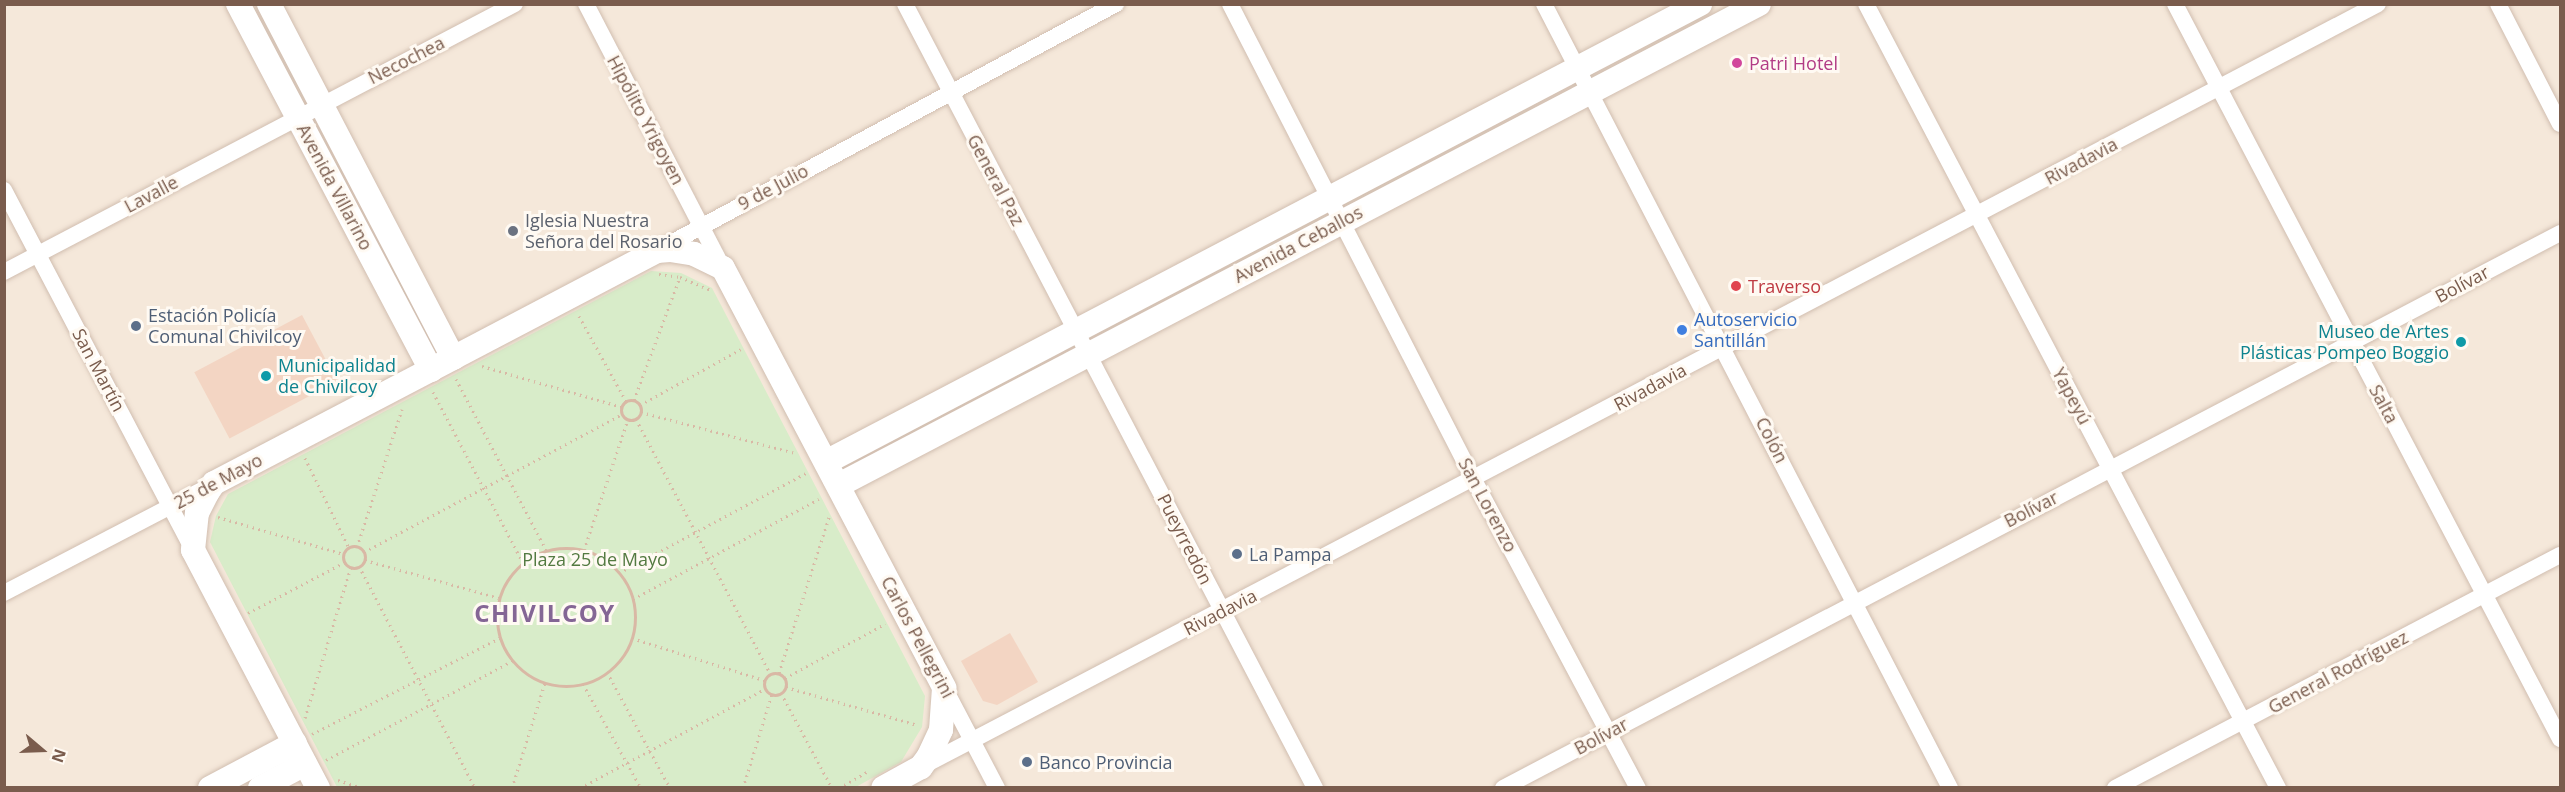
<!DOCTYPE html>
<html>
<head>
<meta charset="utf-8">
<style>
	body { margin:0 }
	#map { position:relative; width:2565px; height:792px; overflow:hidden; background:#fdf6ec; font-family:"Open Sans",sans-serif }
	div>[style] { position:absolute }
	.residential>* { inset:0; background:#f5e8da; transform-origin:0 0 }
	.green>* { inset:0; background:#d8ecc9 }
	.building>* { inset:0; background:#f3d5c3; transform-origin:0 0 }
	.path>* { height:3px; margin-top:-1.5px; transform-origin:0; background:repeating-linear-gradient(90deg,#d9b8a5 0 1.5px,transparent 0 6px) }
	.path>.ring { margin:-1.5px; padding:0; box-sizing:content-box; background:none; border:3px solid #d9b8a5; border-radius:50% }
	.roads { filter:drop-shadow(0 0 2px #d1beb0) drop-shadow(0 0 2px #d1beb0) }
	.minor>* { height:16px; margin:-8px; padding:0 8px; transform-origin:8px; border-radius:8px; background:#fff }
	.secondary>* { height:24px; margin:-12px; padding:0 12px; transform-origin:12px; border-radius:12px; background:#fff }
	.dots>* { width:16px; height:16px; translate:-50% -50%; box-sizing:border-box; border:3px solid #fffaf3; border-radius:50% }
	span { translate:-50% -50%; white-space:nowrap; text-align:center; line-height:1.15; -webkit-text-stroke:6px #fffaf3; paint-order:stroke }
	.street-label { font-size:18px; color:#7a5c4d }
	.hotel-label { font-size:18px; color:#b23c85 }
	.left { translate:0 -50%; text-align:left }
	.worship-label { font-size:18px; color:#5b616d }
	.health-label { font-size:18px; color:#be3a42 }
	.service-label { font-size:18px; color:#4e5e75 }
	.shop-label { font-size:18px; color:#366cbe }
	.culture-label { font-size:18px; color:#0d838f }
	.right { translate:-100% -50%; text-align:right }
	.park-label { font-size:18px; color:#537a41 }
	.district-label { font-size:24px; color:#846695; font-weight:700; letter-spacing:1.5px }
	.frame { position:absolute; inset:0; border:6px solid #7a5c4d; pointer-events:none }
	.north { position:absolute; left:12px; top:720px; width:60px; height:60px; -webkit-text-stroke:4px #fffaf3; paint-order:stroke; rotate:109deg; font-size:16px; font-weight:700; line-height:24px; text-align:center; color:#7a5c4d }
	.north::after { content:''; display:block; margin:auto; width:21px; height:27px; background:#7a5c4d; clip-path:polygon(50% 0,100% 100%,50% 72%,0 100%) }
</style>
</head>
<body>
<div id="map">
	<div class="residential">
		<div style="left:5px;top:5px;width:2555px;height:782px"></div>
	</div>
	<div class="green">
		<div style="clip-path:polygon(651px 271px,681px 273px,712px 288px,925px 696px,922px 727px,901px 762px,854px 788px,337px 787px,210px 542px,216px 516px,228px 494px)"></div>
	</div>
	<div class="building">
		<div style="left:302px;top:315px;width:75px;height:122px;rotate:62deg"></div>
		<div style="clip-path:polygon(1010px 633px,1038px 682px,997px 705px,983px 701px,961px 661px)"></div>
	</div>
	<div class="path">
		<div style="left:659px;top:274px;width:21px;rotate:8deg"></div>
		<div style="left:680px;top:277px;width:33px;rotate:23deg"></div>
		<div style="left:579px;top:316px;width:97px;rotate:61.1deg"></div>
		<div style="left:482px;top:366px;width:146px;rotate:16.3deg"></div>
		<div style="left:456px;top:379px;width:193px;rotate:62.2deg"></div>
		<div style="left:433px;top:392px;width:193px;rotate:62.2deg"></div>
		<div style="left:634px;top:400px;width:131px;rotate:-69.5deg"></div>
		<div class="ring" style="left:621px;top:400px;width:17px;height:17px"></div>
		<div style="left:640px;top:405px;width:115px;rotate:-29deg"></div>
		<div style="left:641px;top:412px;width:159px;rotate:14.9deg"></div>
		<div style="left:636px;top:419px;width:287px;rotate:62.2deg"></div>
		<div style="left:305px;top:458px;width:100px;rotate:63.9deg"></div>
		<div style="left:218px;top:517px;width:131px;rotate:16.4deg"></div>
		<div class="ring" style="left:343px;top:546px;width:19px;height:19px"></div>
		<div style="left:357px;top:547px;width:145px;rotate:-71.9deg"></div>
		<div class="ring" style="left:497px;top:548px;width:135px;height:135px"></div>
		<div style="left:584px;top:550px;width:138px;rotate:-71.4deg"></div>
		<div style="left:364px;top:552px;width:293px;rotate:-28.1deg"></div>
		<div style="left:365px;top:560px;width:139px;rotate:15.8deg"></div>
		<div style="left:359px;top:566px;width:250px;rotate:62.4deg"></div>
		<div style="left:619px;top:573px;width:212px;rotate:-28.1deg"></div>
		<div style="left:633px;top:599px;width:211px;rotate:-28.3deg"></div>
		<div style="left:248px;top:613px;width:110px;rotate:-27.7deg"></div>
		<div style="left:632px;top:638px;width:139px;rotate:17.7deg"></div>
		<div style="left:607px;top:672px;width:132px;rotate:61.5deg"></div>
		<div class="ring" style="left:764px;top:673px;width:19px;height:19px"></div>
		<div style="left:779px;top:673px;width:164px;rotate:-72.2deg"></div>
		<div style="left:785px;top:678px;width:114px;rotate:-28.4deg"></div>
		<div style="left:583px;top:684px;width:119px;rotate:60.9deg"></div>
		<div style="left:786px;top:687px;width:137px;rotate:16.1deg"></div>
		<div style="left:781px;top:693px;width:108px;rotate:61.8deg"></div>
		<div style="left:305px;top:718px;width:158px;rotate:-73.1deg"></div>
		<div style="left:312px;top:734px;width:211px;rotate:-27.1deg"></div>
		<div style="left:326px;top:760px;width:211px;rotate:-28deg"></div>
		<div style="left:338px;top:780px;width:25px;rotate:18deg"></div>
		<div style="left:512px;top:788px;width:110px;rotate:-72.6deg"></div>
		<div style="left:580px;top:788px;width:210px;rotate:-28.2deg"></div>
		<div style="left:743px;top:788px;width:98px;rotate:-72.9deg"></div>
		<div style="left:839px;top:788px;width:34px;rotate:-30deg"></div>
	</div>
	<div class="roads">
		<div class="minor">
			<div style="left:586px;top:4px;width:297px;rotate:62.6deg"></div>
			<div style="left:905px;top:4px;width:885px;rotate:62.39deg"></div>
			<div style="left:1230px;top:4px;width:535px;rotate:62.86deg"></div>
			<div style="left:1474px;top:480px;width:349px;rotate:62deg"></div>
			<div style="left:1544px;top:4px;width:883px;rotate:62.62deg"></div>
			<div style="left:1866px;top:4px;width:886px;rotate:62.28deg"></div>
			<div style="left:2175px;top:4px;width:830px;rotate:62.35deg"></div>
			<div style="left:2498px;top:4px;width:135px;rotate:62.7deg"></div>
			<div style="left:4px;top:190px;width:407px;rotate:62.3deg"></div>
			<div style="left:658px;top:250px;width:520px;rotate:-28.24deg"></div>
			<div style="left:4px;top:272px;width:577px;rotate:-27.68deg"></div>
			<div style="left:4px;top:593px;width:236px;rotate:-27.5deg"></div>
			<div style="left:945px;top:689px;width:112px;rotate:62.3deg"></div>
			<div style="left:925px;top:765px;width:1640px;rotate:-27.64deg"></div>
			<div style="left:1503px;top:788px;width:1194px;rotate:-27.7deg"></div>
			<div style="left:2115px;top:788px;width:502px;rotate:-27.64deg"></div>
		</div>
		<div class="secondary">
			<div style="left:238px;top:4px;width:414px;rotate:62.2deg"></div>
			<div style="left:269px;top:4px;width:399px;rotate:62.5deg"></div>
			<div style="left:826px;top:462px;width:987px;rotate:-27.66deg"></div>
			<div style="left:839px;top:485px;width:1038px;rotate:-27.6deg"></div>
			<div style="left:210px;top:788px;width:96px;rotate:-27.9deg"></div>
			<div style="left:260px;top:788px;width:51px;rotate:-28.1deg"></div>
			<div style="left:318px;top:788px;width:269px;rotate:-117.7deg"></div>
			<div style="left:193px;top:550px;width:37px;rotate:-84deg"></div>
			<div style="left:197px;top:513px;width:22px;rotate:-63deg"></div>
			<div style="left:207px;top:493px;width:12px;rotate:-55deg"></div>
			<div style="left:214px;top:483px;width:270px;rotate:-27.6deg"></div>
			<div style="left:453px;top:358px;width:230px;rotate:-27.7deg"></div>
			<div style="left:657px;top:251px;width:13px;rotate:-4deg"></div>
			<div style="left:670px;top:250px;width:24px;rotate:9deg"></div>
			<div style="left:694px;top:254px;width:32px;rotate:26deg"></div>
			<div style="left:723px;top:268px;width:475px;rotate:62.2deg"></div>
			<div style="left:944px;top:688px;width:42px;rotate:94.1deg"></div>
			<div style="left:941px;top:730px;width:29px;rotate:115deg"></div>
			<div style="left:929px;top:756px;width:14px;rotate:126deg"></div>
			<div style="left:921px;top:767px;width:43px;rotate:151.1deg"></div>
		</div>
	</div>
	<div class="dots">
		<div style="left:1737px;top:63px;background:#d1479c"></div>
		<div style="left:513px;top:231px;background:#6b7280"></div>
		<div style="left:1736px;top:286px;background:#e0444e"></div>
		<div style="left:136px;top:326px;background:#5c6f8a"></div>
		<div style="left:1682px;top:330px;background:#3f7fe0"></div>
		<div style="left:2461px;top:342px;background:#0f9aa8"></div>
		<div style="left:266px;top:376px;background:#0f9aa8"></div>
		<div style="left:1237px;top:554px;background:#5c6f8a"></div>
		<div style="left:1027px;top:762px;background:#5c6f8a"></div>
	</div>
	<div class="street-label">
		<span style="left:406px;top:60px;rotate:-27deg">Necochea</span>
		<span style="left:646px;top:120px;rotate:62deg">Hipólito Yrigoyen</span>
		<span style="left:2081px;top:161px;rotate:-28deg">Rivadavia</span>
		<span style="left:996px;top:180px;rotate:62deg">General Paz</span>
		<span style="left:335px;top:187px;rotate:62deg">Avenida Villarino</span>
		<span style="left:773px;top:187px;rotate:-28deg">9 de Julio</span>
		<span style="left:151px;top:194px;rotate:-28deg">Lavalle</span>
		<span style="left:1298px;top:244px;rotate:-28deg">Avenida Ceballos</span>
		<span style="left:2462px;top:284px;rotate:-28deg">Bolívar</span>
		<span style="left:99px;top:370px;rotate:62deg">San Martín</span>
		<span style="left:1650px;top:387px;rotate:-28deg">Rivadavia</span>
		<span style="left:2072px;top:396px;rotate:62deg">Yapeyú</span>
		<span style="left:2384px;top:404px;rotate:62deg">Salta</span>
		<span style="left:1772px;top:440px;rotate:63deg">Colón</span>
		<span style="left:218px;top:481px;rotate:-28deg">25 de Mayo</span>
		<span style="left:1488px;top:505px;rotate:62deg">San Lorenzo</span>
		<span style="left:2031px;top:509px;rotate:-27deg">Bolívar</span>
		<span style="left:1185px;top:539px;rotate:63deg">Pueyrredón</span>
		<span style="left:1220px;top:612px;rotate:-27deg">Rivadavia</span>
		<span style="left:918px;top:637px;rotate:62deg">Carlos Pellegrini</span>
		<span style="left:2338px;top:672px;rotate:-28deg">General Rodríguez</span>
		<span style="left:1601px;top:736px;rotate:-28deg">Bolívar</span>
	</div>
	<div class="hotel-label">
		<span class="left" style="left:1749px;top:63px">Patri Hotel</span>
	</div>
	<div class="worship-label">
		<span class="left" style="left:525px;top:231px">Iglesia Nuestra<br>Señora del Rosario</span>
	</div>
	<div class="health-label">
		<span class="left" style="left:1748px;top:286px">Traverso</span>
	</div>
	<div class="service-label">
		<span class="left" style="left:148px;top:326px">Estación Policía<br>Comunal Chivilcoy</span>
		<span class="left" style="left:1249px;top:554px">La Pampa</span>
		<span class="left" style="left:1039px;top:762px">Banco Provincia</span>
	</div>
	<div class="shop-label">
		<span class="left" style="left:1694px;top:330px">Autoservicio<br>Santillán</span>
	</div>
	<div class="culture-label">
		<span class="right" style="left:2449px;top:342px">Museo de Artes<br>Plásticas Pompeo Boggio</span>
		<span class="left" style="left:278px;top:376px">Municipalidad<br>de Chivilcoy</span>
	</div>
	<div class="park-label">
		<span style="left:595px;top:559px">Plaza 25 de Mayo</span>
	</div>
	<div class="district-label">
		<span style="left:545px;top:613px">CHIVILCOY</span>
	</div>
	<div class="frame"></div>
	<div class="north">N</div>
</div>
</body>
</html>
